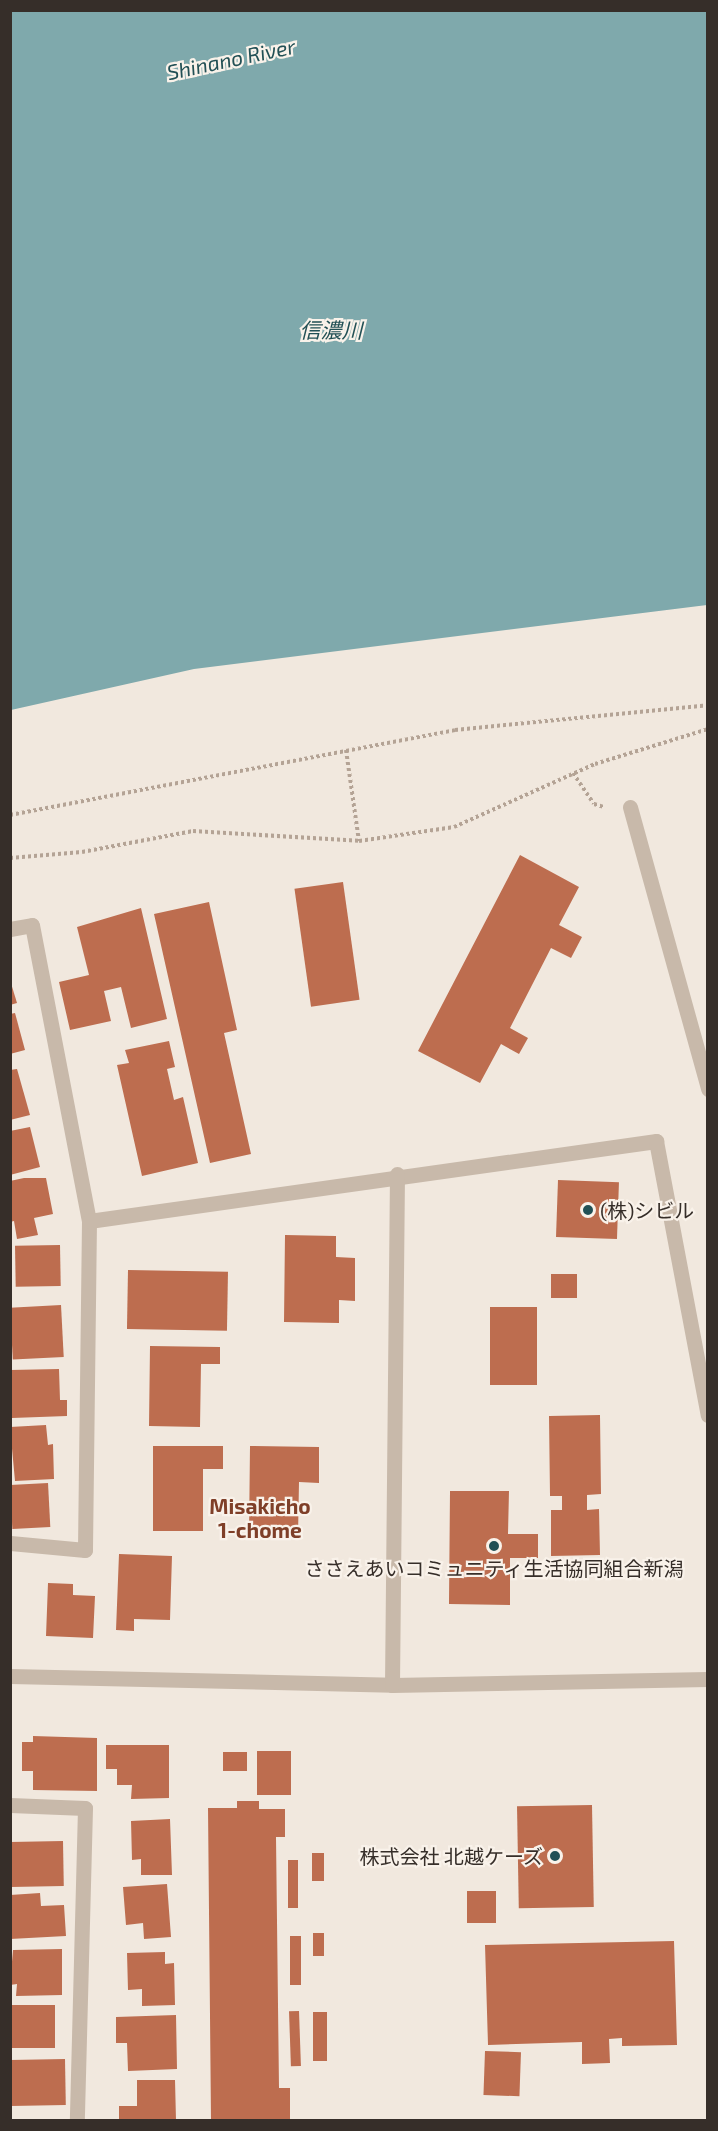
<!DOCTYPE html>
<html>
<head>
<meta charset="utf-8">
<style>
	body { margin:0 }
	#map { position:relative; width:718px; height:2131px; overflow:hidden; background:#f1e8de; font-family:"Exo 2","Noto Sans JP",sans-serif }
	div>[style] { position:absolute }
	.water>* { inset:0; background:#7fa9ac }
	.building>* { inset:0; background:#bd6d4f; transform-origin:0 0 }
	.path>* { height:4px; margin-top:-2px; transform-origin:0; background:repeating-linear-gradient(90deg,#b4a395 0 3px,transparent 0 6px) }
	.minor>* { height:15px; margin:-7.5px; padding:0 7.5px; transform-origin:7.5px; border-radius:7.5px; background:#c8b9aa }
	.dots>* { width:16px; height:16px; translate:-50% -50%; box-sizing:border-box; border:3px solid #f9f2ea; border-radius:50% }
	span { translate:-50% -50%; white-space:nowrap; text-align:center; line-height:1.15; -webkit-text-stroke:4.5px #f9f2ea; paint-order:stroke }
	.poi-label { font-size:20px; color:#362e29 }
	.left { translate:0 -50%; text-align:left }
	.right { translate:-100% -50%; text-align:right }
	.water-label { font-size:21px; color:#225055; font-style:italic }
	.neighbourhood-label { font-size:21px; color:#7f3f28; font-weight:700 }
	.frame { position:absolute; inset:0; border:12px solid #362e29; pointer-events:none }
</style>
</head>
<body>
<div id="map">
	<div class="water">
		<div style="clip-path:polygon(10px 11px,707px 11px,707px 605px,194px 669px,11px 710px)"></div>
	</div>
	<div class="building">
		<div style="clip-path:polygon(520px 855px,579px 887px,559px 925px,582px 937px,571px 958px,551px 948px,510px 1028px,528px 1038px,519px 1054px,501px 1044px,480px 1083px,418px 1051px)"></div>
		<div style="left:343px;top:882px;width:119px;height:49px;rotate:82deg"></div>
		<div style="clip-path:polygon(209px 902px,237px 1030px,224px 1033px,251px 1154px,210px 1163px,154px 914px)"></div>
		<div style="clip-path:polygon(141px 908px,167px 1019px,131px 1028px,121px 987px,104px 991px,111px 1021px,70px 1030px,59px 982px,89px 975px,77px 927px)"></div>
		<div style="clip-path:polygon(10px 980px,17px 1003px,10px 1005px)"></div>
		<div style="clip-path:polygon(15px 1013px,25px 1050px,10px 1054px,10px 1014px)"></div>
		<div style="clip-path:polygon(169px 1041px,175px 1067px,167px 1069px,174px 1100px,183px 1097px,198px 1163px,142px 1176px,117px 1065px,129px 1063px,125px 1050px)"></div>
		<div style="clip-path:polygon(17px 1069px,30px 1115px,10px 1120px,10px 1070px)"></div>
		<div style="clip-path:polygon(30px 1127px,40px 1167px,10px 1175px,10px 1131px)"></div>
		<div style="clip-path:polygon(24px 1178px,46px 1178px,53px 1214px,34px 1218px,38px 1235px,17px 1239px,14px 1221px,10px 1222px,10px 1181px)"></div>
		<div style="left:558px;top:1180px;width:61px;height:57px;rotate:2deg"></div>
		<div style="clip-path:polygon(285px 1235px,336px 1236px,336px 1257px,355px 1258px,355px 1301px,339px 1300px,339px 1323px,284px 1322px)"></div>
		<div style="left:60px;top:1245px;width:41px;height:45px;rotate:89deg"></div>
		<div style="left:128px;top:1270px;width:100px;height:59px;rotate:1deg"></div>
		<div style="left:551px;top:1274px;width:26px;height:24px"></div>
		<div style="left:61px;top:1305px;width:52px;height:51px;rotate:87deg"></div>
		<div style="left:490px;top:1307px;width:47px;height:78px"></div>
		<div style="clip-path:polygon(150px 1346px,220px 1347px,220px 1364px,201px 1364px,200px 1427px,149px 1426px)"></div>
		<div style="clip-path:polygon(59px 1369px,60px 1400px,67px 1400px,67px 1416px,12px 1418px,10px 1370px)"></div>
		<div style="clip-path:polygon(600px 1415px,601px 1494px,587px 1495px,587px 1510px,599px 1509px,600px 1555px,551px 1556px,551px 1510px,562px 1510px,562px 1496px,550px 1496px,549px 1416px)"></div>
		<div style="clip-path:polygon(46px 1425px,48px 1445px,53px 1444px,54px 1479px,15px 1481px,10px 1427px)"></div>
		<div style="clip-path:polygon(153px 1446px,223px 1446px,223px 1469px,203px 1469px,203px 1531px,153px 1531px)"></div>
		<div style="clip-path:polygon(250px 1446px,319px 1447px,319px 1483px,299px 1482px,298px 1537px,249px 1536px)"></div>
		<div style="left:48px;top:1483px;width:44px;height:38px;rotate:87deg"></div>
		<div style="clip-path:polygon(450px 1491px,509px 1491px,508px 1534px,538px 1534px,538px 1558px,510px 1558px,510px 1605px,449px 1604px)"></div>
		<div style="clip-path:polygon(119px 1554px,172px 1556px,170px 1620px,134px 1619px,134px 1631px,116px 1630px)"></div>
		<div style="clip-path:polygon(48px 1583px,73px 1584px,73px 1595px,95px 1596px,93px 1638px,46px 1636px)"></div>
		<div style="clip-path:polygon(33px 1736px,97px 1738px,97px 1791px,33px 1790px,33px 1771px,22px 1771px,22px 1742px,33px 1742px)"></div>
		<div style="clip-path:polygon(106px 1745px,169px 1745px,169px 1798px,131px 1799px,132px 1785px,117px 1785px,117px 1769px,106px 1769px)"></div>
		<div style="left:257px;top:1751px;width:34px;height:44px"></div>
		<div style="left:223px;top:1752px;width:24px;height:19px"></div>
		<div style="clip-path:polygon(237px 1801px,259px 1801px,259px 1809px,285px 1809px,285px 1837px,276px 1837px,279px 2088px,290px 2088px,290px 2120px,211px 2120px,208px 1808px,237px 1808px)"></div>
		<div style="left:592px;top:1805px;width:102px;height:75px;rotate:89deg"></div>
		<div style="clip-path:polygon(170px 1819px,172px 1875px,141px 1875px,141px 1859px,132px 1860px,131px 1821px)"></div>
		<div style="left:63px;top:1841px;width:45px;height:53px;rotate:89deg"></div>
		<div style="left:312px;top:1853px;width:12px;height:28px"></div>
		<div style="left:288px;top:1860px;width:10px;height:48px"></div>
		<div style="clip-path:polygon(167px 1884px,171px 1937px,144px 1939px,143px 1923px,126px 1925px,123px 1887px)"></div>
		<div style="left:496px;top:1891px;width:32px;height:29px;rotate:90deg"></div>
		<div style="clip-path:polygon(40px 1893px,41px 1906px,64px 1905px,66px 1936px,10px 1939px,10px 1895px)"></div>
		<div style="left:313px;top:1933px;width:11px;height:23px"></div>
		<div style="left:290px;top:1936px;width:11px;height:49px"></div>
		<div style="clip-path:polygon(674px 1941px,677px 2045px,622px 2046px,622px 2038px,609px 2039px,610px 2063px,582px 2064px,582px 2042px,488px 2045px,485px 1945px)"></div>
		<div style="clip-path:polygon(62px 1949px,62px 1995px,16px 1996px,17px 1984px,10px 1985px,13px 1950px)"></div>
		<div style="clip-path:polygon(165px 1952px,165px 1964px,174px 1963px,175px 2005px,142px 2006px,142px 1989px,128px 1990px,127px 1953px)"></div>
		<div style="left:10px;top:2005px;width:45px;height:43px"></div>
		<div style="left:299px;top:2011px;width:55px;height:10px;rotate:88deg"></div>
		<div style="left:313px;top:2012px;width:14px;height:49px"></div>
		<div style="clip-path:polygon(176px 2015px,177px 2069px,128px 2071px,127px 2043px,116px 2043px,116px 2017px)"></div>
		<div style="left:485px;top:2051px;width:36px;height:44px;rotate:2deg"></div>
		<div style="left:65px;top:2059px;width:46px;height:55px;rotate:89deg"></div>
		<div style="clip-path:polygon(137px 2080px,175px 2080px,176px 2120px,119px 2120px,119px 2106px,137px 2106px)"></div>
	</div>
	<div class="path">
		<div style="left:346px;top:750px;width:92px;rotate:81.9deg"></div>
		<div style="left:573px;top:773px;width:37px;rotate:56deg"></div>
		<div style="left:594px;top:804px;width:10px;rotate:17deg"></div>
		<div style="left:10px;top:815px;width:453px;rotate:-10.8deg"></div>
		<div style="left:455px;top:730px;width:254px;rotate:-5.6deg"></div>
		<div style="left:10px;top:858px;width:72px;rotate:-4.8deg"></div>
		<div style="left:82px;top:852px;width:113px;rotate:-10.7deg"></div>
		<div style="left:193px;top:831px;width:166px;rotate:3.4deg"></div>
		<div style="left:359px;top:841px;width:96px;rotate:-8.4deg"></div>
		<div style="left:454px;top:827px;width:154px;rotate:-24.1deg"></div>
		<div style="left:595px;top:764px;width:118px;rotate:-17.2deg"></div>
	</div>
	<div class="minor">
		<div style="left:630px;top:807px;width:293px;rotate:74.5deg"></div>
		<div style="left:10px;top:929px;width:22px;rotate:-10deg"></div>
		<div style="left:32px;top:925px;width:301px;rotate:79.1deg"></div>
		<div style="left:89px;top:1221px;width:329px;rotate:90.7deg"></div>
		<div style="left:85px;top:1550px;width:75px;rotate:-174.7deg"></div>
		<div style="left:89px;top:1221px;width:573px;rotate:-8.03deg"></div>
		<div style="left:656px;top:1141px;width:279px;rotate:79.3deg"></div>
		<div style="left:10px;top:1676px;width:382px;rotate:1.3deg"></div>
		<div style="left:392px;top:1685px;width:316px;rotate:-1.1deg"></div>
		<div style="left:392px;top:1685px;width:511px;rotate:-89.44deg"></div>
		<div style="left:10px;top:1805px;width:75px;rotate:2.3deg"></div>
		<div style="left:85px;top:1808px;width:312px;rotate:91.5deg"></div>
	</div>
	<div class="dots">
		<div style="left:588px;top:1210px;background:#225055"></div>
		<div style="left:494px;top:1546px;background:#225055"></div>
		<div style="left:555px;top:1856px;background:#225055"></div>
	</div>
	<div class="poi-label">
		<span class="left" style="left:600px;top:1210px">(株)シビル</span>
		<span style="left:494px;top:1568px">ささえあいコミュニティ生活協同組合新潟</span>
		<span class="right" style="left:543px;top:1856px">株式会社 北越ケーズ</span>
	</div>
	<div class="water-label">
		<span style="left:231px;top:59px;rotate:-12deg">Shinano River</span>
		<span style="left:331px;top:330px">信濃川</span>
	</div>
	<div class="neighbourhood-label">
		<span style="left:260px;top:1518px">Misakicho<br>1-chome</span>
	</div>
	<div class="frame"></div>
</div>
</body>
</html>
